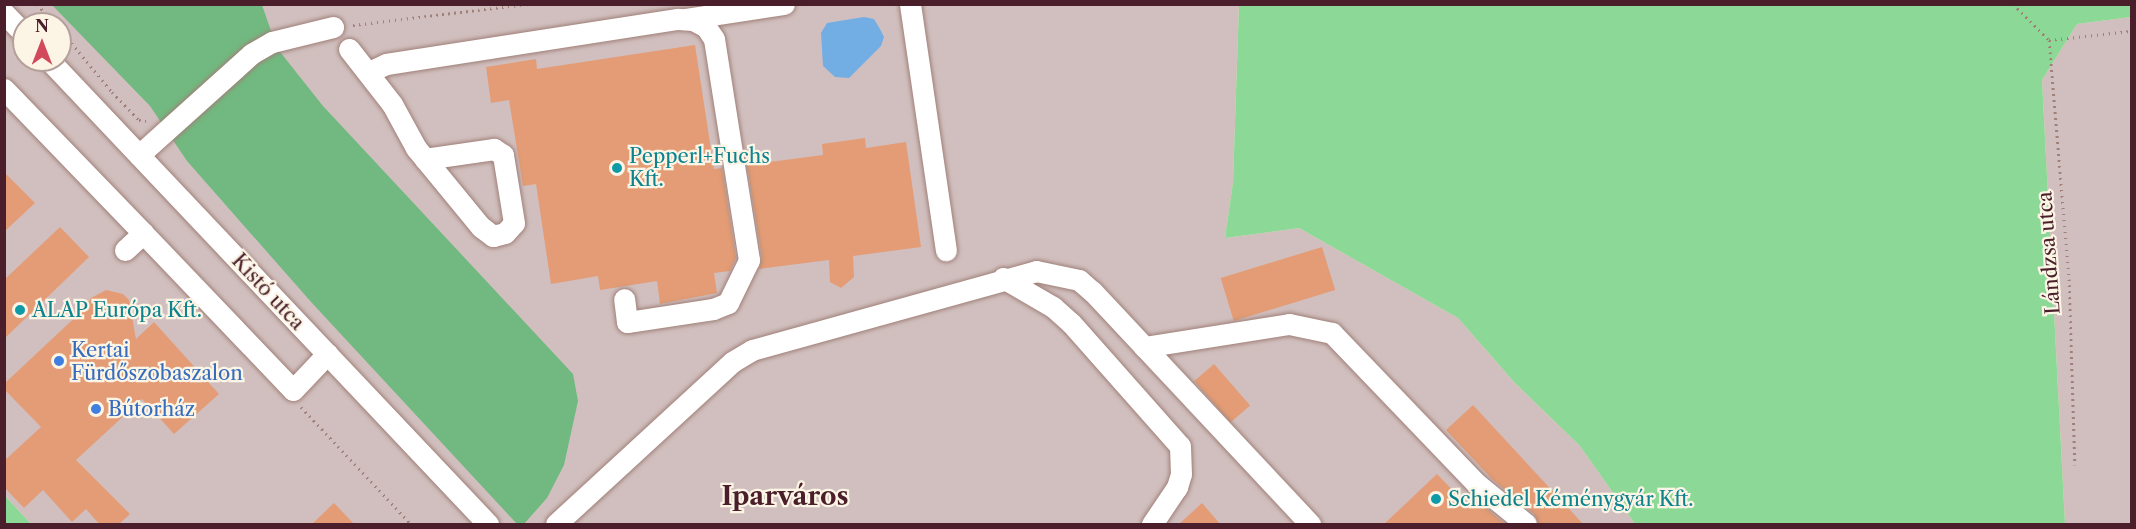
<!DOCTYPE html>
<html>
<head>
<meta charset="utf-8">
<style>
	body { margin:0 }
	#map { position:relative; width:2136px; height:529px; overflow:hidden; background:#f6e0c5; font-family:"Libre Caslon Text",serif }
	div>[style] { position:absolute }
	.industrial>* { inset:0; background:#d1bfbf }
	.green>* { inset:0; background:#8cd997 }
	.forest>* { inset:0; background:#71b980 }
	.water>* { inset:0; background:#72aee4 }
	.building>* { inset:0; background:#e39c75; transform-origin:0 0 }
	.path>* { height:3px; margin-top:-1.5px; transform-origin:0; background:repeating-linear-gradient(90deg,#a08078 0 1.5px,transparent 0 6px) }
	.roads { filter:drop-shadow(0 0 2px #a08078) drop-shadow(0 0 2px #a08078) }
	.minor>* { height:21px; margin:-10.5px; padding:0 10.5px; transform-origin:10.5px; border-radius:10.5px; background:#fff }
	.dots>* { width:16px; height:16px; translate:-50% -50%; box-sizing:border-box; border:3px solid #fcf5e5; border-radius:50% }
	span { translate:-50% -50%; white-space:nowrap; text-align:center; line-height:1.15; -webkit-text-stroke:4.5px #fcf5e5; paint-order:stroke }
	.culture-label { font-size:20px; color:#0d838f }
	.left { translate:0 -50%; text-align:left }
	.street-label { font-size:20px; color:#4a1f2b }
	.shop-label { font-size:20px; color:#366cbe }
	.district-label { font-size:26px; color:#4a1f2b; font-weight:700 }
	.frame { position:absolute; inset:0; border:6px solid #4a1f2b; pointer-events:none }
	.north { position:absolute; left:12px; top:12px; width:60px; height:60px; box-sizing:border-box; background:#fcf5e5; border:2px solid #b59f9b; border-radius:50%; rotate:0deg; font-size:16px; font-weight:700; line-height:24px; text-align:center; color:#4a1f2b }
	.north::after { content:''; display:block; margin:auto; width:21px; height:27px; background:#d1495b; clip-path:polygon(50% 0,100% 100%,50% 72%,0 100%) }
</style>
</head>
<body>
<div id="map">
	<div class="industrial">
		<div style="clip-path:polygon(evenodd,1239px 4px,1233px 182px,1225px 238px,1299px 228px,1458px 318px,1514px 382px,1580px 446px,1635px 524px,31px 524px,5px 496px,5px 5px,1239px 4px,24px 24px,60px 24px,60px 60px,24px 60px,24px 24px)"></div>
		<div style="clip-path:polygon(2131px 17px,2131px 524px,2065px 524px,2042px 80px,2077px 24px)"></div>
	</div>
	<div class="green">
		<div style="clip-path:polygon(1239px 5px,2131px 5px,2131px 17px,2077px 24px,2042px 80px,2065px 524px,1635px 524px,1580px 446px,1514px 382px,1458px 318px,1299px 228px,1225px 238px,1233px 182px)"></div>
		<div style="clip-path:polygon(5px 496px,31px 524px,5px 524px)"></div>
	</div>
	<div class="forest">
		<div style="clip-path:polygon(52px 5px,262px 5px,277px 48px,323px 106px,573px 374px,578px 401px,564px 465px,547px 498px,524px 524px,517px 524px,312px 303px,187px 161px,150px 106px)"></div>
	</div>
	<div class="water">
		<div style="clip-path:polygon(864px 17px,874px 19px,880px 29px,884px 37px,881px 46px,849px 78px,835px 77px,823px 66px,821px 33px,827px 23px)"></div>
	</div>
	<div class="building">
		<div style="clip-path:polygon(695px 45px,714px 169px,722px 168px,736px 258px,730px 271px,714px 273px,717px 293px,660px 304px,657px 281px,600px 290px,598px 276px,551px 284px,536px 184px,523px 186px,509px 100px,491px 103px,486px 67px,536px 59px,537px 69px)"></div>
		<div style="clip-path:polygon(865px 138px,866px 148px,906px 142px,921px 247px,853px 256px,854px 277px,841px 288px,830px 282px,829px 260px,759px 269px,762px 258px,747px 165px,823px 155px,822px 144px)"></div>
		<div style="clip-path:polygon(4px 172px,35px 203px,4px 232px)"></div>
		<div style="clip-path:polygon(60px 227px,89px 257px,4px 339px,4px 280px)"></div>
		<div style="left:1322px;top:247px;width:45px;height:106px;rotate:73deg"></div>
		<div style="clip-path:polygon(106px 290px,123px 294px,129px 300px,136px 339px,154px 322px,219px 394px,174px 434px,142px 399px,76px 460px,130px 514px,118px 525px,100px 525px,86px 509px,72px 522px,43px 490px,24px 508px,4px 487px,4px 461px,41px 427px,4px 389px,4px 384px,85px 308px,91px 298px)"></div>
		<div style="left:1214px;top:364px;width:55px;height:26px;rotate:49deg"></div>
		<div style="clip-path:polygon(1473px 405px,1584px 525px,1539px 525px,1534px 514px,1492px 479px,1446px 430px)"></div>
		<div style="clip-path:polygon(1437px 474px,1466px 504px,1473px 497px,1506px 525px,1383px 525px)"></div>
		<div style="clip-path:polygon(334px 503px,355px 525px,311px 525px)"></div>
		<div style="clip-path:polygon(1202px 503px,1221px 525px,1178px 525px)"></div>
	</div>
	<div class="path">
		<div style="left:37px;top:4px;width:27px;rotate:48deg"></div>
		<div style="left:2013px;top:4px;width:51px;rotate:45deg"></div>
		<div style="left:353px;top:25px;width:175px;rotate:-6.9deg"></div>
		<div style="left:60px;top:29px;width:82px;rotate:50.5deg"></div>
		<div style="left:112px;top:92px;width:39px;rotate:46deg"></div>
		<div style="left:139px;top:120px;width:7px;rotate:8deg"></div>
		<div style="left:2049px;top:40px;width:240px;rotate:85.2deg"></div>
		<div style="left:2069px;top:279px;width:186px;rotate:88.2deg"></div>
		<div style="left:2049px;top:40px;width:83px;rotate:-6.2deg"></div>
		<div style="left:301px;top:407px;width:161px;rotate:46.8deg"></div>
	</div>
	<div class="roads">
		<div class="minor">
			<div style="left:910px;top:4px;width:249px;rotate:81.7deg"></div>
			<div style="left:4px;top:13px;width:29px;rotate:46deg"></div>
			<div style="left:685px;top:19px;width:100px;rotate:-8.6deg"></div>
			<div style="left:349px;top:49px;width:70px;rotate:52deg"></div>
			<div style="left:392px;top:104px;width:50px;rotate:61.4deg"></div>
			<div style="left:416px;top:148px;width:102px;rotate:50.6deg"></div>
			<div style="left:481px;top:227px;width:15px;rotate:37deg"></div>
			<div style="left:493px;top:236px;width:12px;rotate:-14deg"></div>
			<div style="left:505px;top:233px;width:13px;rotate:-48deg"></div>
			<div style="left:514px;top:223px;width:69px;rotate:-99.2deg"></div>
			<div style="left:503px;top:155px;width:11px;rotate:-146deg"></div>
			<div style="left:494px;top:149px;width:70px;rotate:171.8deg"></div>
			<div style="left:49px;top:60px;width:639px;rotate:46.59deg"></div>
			<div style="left:369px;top:72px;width:19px;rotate:-25deg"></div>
			<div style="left:386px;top:64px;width:295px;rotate:-8.8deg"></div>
			<div style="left:678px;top:19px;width:15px;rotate:4deg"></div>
			<div style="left:693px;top:20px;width:15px;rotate:28deg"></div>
			<div style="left:706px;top:27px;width:14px;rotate:56deg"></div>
			<div style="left:714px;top:39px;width:224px;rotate:81deg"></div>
			<div style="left:749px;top:260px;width:48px;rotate:116deg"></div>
			<div style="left:728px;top:303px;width:16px;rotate:158deg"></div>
			<div style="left:713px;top:309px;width:87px;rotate:171.4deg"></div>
			<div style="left:627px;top:322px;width:23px;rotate:-97deg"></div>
			<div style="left:4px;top:89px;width:200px;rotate:46deg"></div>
			<div style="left:139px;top:155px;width:151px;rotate:-42deg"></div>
			<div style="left:251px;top:54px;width:24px;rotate:-30deg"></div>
			<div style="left:272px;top:42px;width:63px;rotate:-13.8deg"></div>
			<div style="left:125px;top:250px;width:25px;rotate:-43deg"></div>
			<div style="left:143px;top:233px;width:217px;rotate:46.3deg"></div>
			<div style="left:293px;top:390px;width:50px;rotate:-46.6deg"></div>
			<div style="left:1003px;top:278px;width:58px;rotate:30.1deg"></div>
			<div style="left:1053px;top:307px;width:24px;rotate:42deg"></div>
			<div style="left:1071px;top:323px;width:164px;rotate:48.5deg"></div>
			<div style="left:1180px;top:446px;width:28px;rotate:88deg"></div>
			<div style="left:1181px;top:474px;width:14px;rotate:107deg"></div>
			<div style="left:1177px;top:487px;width:45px;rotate:124deg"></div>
			<div style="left:1144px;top:347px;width:147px;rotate:-9deg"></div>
			<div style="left:1289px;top:324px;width:44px;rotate:11.8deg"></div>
			<div style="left:1332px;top:333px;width:209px;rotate:46.2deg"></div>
			<div style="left:1477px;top:484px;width:63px;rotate:39.2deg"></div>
			<div style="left:556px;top:524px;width:239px;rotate:-42.6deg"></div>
			<div style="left:732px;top:362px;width:23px;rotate:-31deg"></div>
			<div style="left:752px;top:350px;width:295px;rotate:-15.5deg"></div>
			<div style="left:1036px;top:271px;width:44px;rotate:11.8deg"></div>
			<div style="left:1079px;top:280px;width:18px;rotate:41deg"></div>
			<div style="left:1093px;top:292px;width:318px;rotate:46.9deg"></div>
		</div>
	</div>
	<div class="dots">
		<div style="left:617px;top:168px;background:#0f9aa8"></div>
		<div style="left:20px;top:310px;background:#0f9aa8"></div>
		<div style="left:59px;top:361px;background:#3f7fe0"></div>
		<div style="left:96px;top:409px;background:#3f7fe0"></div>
		<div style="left:1436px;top:499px;background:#0f9aa8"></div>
	</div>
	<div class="culture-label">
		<span class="left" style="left:629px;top:168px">Pepperl+Fuchs<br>Kft.</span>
		<span class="left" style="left:32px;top:310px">ALAP Európa Kft.</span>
		<span class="left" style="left:1448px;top:499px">Schiedel Kéménygyár Kft.</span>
	</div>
	<div class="street-label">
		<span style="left:2049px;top:253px;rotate:-94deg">Lándzsa utca</span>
		<span style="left:268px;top:292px;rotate:47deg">Kistó utca</span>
	</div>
	<div class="shop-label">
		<span class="left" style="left:71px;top:362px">Kertai<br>Fürdőszobaszalon</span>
		<span class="left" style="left:108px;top:409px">Bútorház</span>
	</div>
	<div class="district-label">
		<span style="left:785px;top:497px">Iparváros</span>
	</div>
	<div class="frame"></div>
	<div class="north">N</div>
</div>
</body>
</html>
